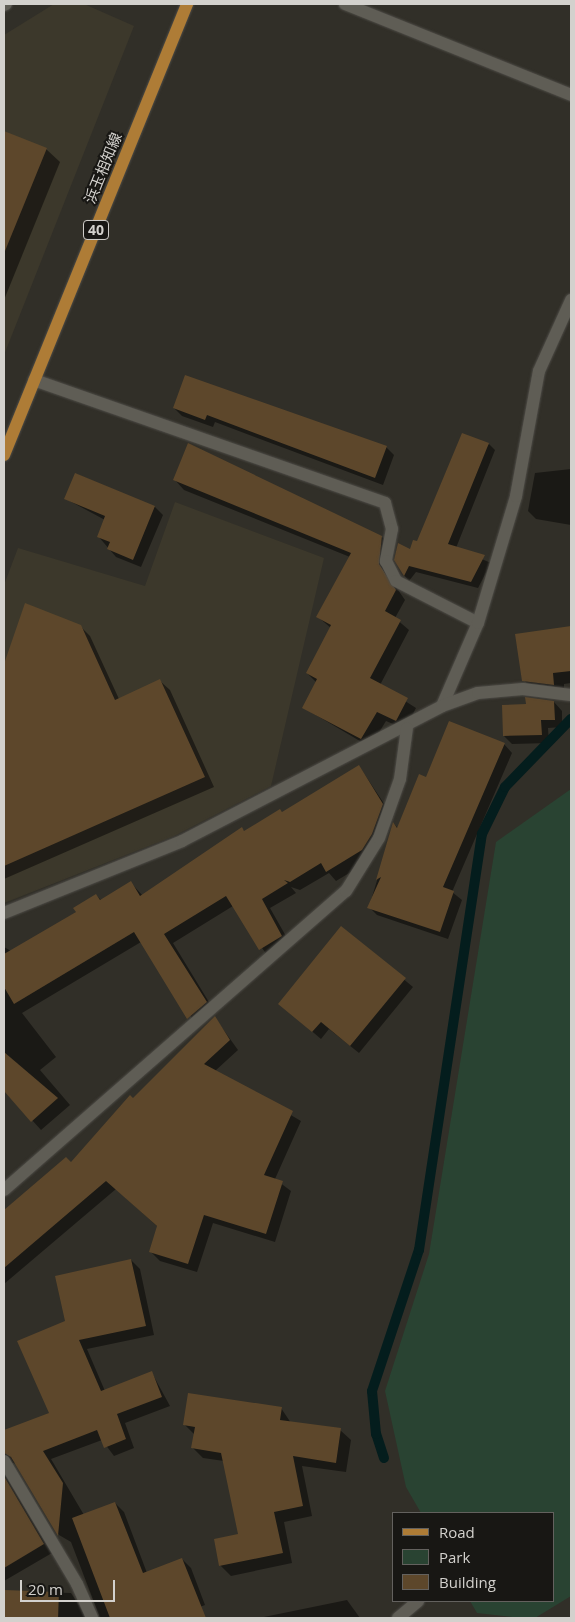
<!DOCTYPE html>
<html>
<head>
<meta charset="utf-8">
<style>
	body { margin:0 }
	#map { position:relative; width:575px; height:1622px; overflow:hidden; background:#312f28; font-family:"Open Sans","Noto Sans JP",sans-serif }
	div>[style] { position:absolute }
	.built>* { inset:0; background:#3c382b }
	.green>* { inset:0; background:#294332 }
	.shadow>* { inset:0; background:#0007 }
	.stream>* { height:10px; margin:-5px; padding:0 5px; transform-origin:5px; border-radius:5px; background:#041d1d }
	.building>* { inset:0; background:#5d472b; transform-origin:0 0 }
	.roads { filter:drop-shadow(0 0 1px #4d4b46) drop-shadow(0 0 1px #4d4b46) }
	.minor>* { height:12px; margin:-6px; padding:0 6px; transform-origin:6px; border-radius:6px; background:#5f5d55 }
	.tertiary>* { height:12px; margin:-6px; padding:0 6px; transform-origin:6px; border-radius:6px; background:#5f5d55 }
	.primary>* { height:12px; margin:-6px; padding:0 6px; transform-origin:6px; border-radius:6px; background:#ae7c36 }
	span { translate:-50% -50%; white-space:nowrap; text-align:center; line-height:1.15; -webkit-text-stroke:4px #181714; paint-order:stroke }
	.shield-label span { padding:1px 4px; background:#181714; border:1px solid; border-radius:4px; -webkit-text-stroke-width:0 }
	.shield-label { font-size:14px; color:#d3d1cd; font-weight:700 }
	.street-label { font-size:15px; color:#d3d1cd }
	.frame { position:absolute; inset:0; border:5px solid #d3d1cd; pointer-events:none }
	.legend { position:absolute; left:392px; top:1512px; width:162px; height:90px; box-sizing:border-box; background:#181714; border:1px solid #63615e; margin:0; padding:6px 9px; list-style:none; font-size:15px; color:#d3d1cd }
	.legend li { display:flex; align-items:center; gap:10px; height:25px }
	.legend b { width:25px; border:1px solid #63615e }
	.scale { position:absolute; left:20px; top:1580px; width:95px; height:22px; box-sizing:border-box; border:2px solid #d3d1cd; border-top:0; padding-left:6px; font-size:15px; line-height:18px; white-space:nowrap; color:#d3d1cd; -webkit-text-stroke:4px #181714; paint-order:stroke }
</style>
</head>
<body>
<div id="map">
	<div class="built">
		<div style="clip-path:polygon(54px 4px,84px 4px,134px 26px,4px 355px,4px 35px)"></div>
		<div style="clip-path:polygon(175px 502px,324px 558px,271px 786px,174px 836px,4px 903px,4px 585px,18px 548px,145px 586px)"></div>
	</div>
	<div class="green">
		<div style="clip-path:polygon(571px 789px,571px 1596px,535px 1618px,522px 1618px,477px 1613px,470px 1601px,554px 1601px,554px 1513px,421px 1513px,406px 1487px,385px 1391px,429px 1254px,496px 842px)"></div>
	</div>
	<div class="shadow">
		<div style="clip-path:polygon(4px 132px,46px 149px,60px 162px,4px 300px)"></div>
		<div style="clip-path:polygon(174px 408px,386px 447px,394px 455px,383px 485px,215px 422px,213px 427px,182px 416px)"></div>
		<div style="clip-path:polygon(489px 444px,495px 450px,456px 548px,491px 563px,478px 588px,416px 572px,409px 581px,403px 574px,411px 551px)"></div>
		<div style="clip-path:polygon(571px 469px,571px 525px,536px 519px,528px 511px,535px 473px)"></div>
		<div style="clip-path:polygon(76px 474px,155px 507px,163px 515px,141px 567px,116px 557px,98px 536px,105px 520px,66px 499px)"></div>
		<div style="clip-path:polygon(175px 480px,382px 537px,391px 546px,387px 574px,405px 600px,395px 618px,409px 630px,380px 685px,416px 708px,405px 729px,386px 721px,370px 747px,304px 708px,317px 683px,307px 673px,331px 628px,318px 617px,350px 557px,184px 490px)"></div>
		<div style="clip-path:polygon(26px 604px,80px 626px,90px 636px,119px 699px,160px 681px,170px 690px,214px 787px,4px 879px,4px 667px)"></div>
		<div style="clip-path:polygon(571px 628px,571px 683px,564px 684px,564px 695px,535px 692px,524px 680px,517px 635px)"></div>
		<div style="clip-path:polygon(554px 702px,562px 711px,562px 727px,548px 728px,549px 743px,512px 744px,504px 736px)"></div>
		<div style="clip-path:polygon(504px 744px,512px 753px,452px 892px,462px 900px,448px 939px,377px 915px,369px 907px,394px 824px,398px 828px,427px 779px)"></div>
		<div style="clip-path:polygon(359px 766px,391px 814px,371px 860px,336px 881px,329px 873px,300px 890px,291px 887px,296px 893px,270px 908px,291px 945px,269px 958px,233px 906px,173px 943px,215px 1012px,198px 1027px,141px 942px,22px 1013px,56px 1057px,40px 1070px,70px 1105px,41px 1130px,4px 1089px,4px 947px,11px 951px,77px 912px,96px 895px,102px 901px,131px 883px,143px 896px,242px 829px,245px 832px,280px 810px,283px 813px)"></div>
		<div style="clip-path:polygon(342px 928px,413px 987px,359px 1053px,329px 1029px,321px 1039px,280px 1004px)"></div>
		<div style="clip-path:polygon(215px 1018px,238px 1050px,215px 1071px,301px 1121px,275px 1179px,291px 1191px,275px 1242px,213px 1223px,197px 1272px,160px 1261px,150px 1251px,158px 1227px,116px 1189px,4px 1284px,4px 1211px,66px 1158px,72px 1164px)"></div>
		<div style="clip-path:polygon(131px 1260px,140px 1269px,154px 1335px,87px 1349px,105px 1391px,152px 1373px,170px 1406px,125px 1423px,134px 1448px,114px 1456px,102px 1440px,51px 1459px,84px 1515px,115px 1503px,124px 1512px,147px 1573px,182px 1559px,191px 1568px,205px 1605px,171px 1618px,100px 1618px,71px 1542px,59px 1535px,17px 1464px,8px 1462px,52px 1553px,4px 1581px,4px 1443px,50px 1414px,66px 1322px)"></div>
		<div style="clip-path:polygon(281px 1408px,291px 1423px,340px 1430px,351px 1440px,346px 1472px,302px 1466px,312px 1516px,284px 1522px,292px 1563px,231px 1576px,220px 1565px,239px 1535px,224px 1461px,203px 1458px,193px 1448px,195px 1435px,185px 1425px)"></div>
		<div style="clip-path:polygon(4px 1591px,71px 1593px,87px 1618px,4px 1618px)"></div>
		<div style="clip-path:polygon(347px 1600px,360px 1618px,259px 1618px)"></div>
	</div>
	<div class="stream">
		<div style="left:384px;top:1458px;width:25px;rotate:-108deg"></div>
		<div style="left:376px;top:1434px;width:43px;rotate:-95.3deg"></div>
		<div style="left:372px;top:1391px;width:149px;rotate:-71.6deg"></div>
		<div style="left:419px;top:1250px;width:421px;rotate:-81.4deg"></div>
		<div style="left:482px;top:834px;width:52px;rotate:-63.9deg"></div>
		<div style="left:505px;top:787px;width:95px;rotate:-45.9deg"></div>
	</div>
	<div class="building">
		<div style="clip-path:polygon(4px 131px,47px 148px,5px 251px,4px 251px)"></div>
		<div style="clip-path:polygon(185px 375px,387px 446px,375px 478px,207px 415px,205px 420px,173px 408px)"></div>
		<div style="clip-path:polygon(462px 433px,489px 443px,448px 544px,485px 555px,471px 582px,409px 566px,404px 576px,394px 560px,398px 543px,410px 549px,413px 540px,417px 541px)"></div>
		<div style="clip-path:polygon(188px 443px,382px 536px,379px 564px,396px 590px,385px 611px,401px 620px,370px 678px,408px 698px,396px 721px,377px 712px,361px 739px,302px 708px,317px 679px,306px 673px,331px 625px,316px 617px,351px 553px,173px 480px)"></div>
		<div style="clip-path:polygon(75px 473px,155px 506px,133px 560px,107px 549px,110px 542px,97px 537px,105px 516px,64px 499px)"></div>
		<div style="clip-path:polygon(25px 603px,81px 625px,115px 700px,160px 679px,205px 777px,4px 866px,4px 664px)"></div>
		<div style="clip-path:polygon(571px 626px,571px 671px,553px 673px,554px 685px,522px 681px,515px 634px)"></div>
		<div style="clip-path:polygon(525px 697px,554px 701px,555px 720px,541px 720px,542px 735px,503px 736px,502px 705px,526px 704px)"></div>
		<div style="clip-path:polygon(449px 721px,505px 743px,443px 887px,454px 891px,440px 932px,367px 908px,381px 877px,376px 880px,393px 822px,397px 828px,419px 774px,426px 777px)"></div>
		<div style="clip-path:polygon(359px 765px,383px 804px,372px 834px,362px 850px,326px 872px,321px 863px,290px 882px,284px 880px,288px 883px,262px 899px,282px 936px,259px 950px,226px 896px,164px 934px,207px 1002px,187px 1019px,134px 932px,14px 1004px,4px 987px,4px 954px,76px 912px,73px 908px,96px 894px,100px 900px,131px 881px,140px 896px,242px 827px,244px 831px,280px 809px,282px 812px)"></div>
		<div style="clip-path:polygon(341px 926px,406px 978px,350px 1046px,321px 1022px,312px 1032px,278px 1004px)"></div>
		<div style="clip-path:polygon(215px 1016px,230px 1040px,204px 1064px,293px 1111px,264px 1175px,283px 1181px,266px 1234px,204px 1215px,188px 1264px,149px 1252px,157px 1226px,106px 1181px,4px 1268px,4px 1210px,66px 1157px,71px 1162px,130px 1095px,133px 1098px)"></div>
		<div style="clip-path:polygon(4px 1052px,58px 1098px,31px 1122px,4px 1091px)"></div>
		<div style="clip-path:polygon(131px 1259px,146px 1326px,79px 1340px,101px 1391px,152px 1371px,162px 1397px,117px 1414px,126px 1439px,104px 1448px,97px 1430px,43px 1451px,63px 1483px,58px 1536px,11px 1457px,4px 1453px,4px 1430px,49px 1413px,17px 1341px,65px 1321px,55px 1276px)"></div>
		<div style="clip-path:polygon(188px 1393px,282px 1407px,280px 1420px,341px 1428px,336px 1463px,293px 1456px,303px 1506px,274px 1512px,283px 1553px,219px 1566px,214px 1539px,238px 1534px,221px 1453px,191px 1448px,195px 1427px,183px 1425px)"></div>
		<div style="clip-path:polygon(4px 1476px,44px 1544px,4px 1568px)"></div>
		<div style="clip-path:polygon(115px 1502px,143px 1573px,182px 1558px,206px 1618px,110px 1618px,72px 1518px)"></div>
		<div style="left:4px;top:1590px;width:55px;height:28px;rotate:2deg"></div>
	</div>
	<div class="roads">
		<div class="minor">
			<div style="left:345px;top:4px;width:244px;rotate:21.9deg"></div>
			<div style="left:34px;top:380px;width:372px;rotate:19.3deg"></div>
			<div style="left:385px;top:503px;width:27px;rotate:75deg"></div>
			<div style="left:392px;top:529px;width:33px;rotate:101deg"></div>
			<div style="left:386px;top:561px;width:22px;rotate:63deg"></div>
			<div style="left:396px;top:581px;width:92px;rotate:27.1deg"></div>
			<div style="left:442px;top:706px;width:90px;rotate:-66.6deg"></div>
			<div style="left:478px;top:623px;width:133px;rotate:-73.3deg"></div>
			<div style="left:516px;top:496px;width:127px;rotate:-79.6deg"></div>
			<div style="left:539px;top:371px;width:78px;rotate:-65.7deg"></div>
			<div style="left:4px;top:913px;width:192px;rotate:-22deg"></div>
			<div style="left:182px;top:841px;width:293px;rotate:-27.4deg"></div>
			<div style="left:442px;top:706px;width:38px;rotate:-20deg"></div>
			<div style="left:478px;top:693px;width:45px;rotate:-5.1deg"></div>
			<div style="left:523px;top:689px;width:48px;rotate:7.1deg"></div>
			<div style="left:4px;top:1190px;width:454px;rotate:-41.2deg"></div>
			<div style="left:346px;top:891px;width:62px;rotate:-58.1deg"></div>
			<div style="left:379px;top:838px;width:63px;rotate:-70.4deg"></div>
			<div style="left:400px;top:779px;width:51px;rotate:-82.2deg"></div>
			<div style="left:4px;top:1461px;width:143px;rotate:59.3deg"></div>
			<div style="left:77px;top:1584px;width:37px;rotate:66deg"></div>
			<div style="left:398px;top:1618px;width:26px;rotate:-40deg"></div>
		</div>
		<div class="tertiary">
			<div style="left:4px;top:5px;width:2px;rotate:-27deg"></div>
		</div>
		<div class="primary">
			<div style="left:4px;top:455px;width:487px;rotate:-67.9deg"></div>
		</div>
	</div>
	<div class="shield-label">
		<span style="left:96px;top:230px">40</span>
	</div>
	<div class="street-label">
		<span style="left:103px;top:168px;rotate:-68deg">浜玉相知線</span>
	</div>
	<div class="frame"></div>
	<ul class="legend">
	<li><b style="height:6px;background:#ae7c36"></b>Road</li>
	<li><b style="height:14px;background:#294332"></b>Park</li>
	<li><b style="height:14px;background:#5d472b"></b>Building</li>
	</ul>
	<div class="scale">20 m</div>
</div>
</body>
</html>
